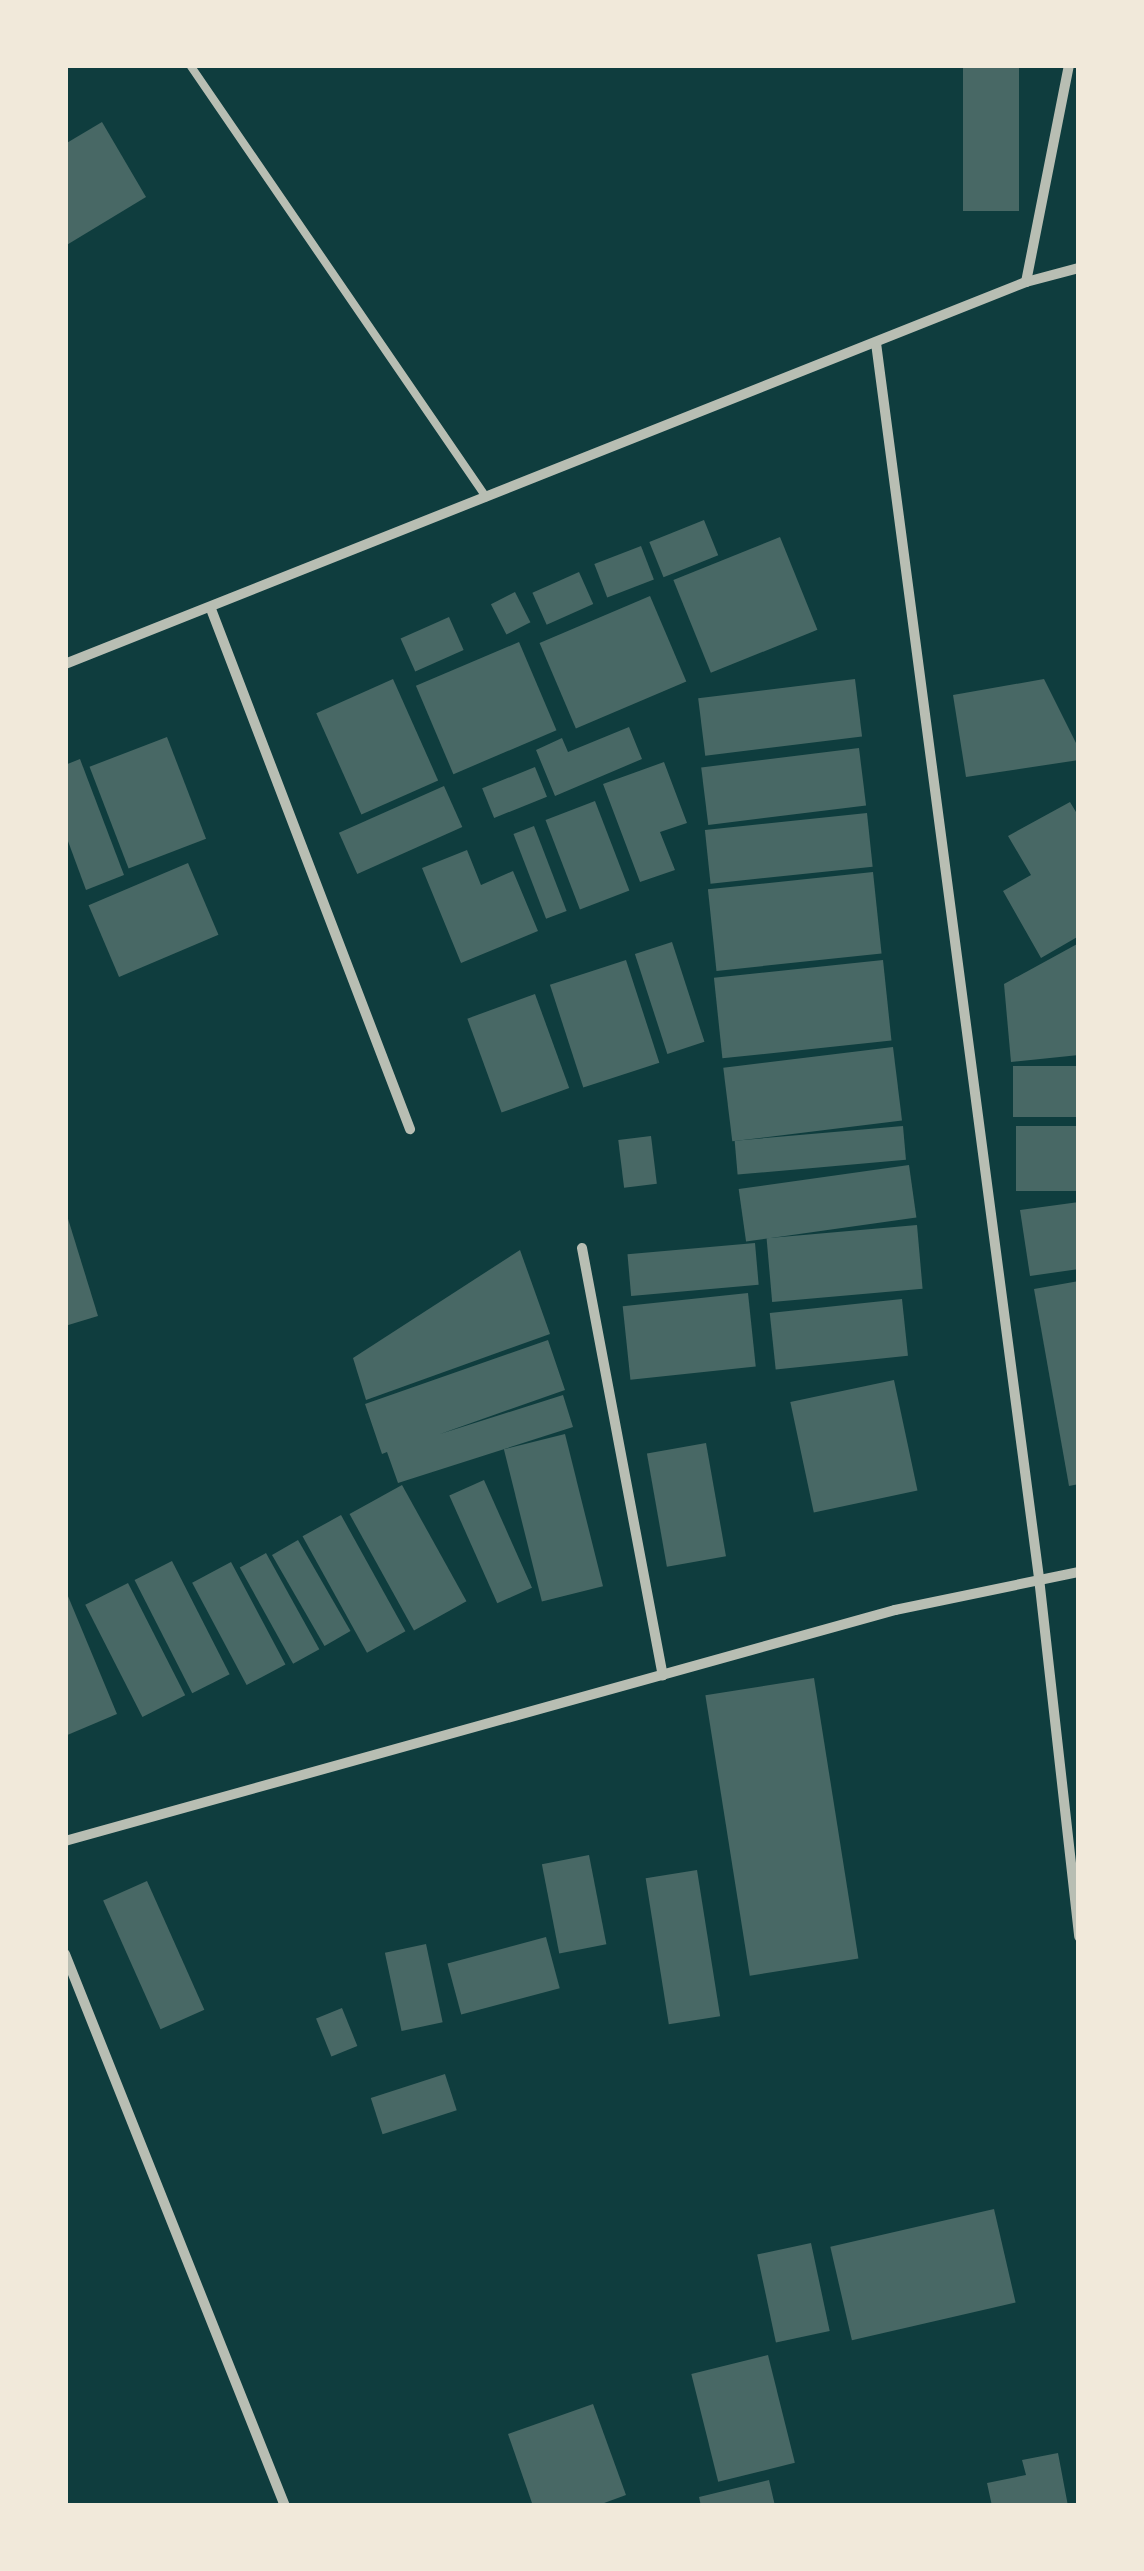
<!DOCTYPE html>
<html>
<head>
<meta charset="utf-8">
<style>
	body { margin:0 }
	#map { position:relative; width:1144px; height:2571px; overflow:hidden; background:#0f3d3e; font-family:"Varela Round",sans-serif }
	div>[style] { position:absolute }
	.building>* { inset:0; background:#486865; transform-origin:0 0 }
	.service>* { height:8px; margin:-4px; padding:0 4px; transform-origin:4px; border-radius:4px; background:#b8beb3 }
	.minor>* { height:10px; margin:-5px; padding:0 5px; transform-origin:5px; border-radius:5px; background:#b8beb3 }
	span { translate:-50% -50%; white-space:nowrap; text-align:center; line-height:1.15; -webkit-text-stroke:8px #f1e9da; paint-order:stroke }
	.frame { position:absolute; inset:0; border:68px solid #f1e9da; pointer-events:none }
</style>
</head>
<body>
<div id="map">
	<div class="building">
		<div style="left:963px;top:65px;width:56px;height:146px"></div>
		<div style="clip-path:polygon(102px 122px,146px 197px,65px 246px,65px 144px)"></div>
		<div style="left:704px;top:520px;width:38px;height:59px;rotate:68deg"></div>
		<div style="left:780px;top:537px;width:100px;height:115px;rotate:68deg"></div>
		<div style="left:641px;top:546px;width:36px;height:50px;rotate:69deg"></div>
		<div style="left:579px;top:572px;width:35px;height:51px;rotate:66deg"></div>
		<div style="left:515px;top:592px;width:34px;height:27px;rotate:63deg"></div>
		<div style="left:650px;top:596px;width:93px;height:120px;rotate:67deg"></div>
		<div style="left:449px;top:617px;width:36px;height:53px;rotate:66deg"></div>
		<div style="left:519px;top:642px;width:96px;height:112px;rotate:67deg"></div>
		<div style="left:393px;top:679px;width:111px;height:84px;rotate:66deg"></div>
		<div style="left:855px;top:679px;width:58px;height:158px;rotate:83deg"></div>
		<div style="clip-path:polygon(1044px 679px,1079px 749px,1079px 760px,966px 777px,953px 695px)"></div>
		<div style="clip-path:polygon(629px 727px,642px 759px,555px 796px,536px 750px,562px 738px,568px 752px)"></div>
		<div style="left:167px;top:737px;width:109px;height:83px;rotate:69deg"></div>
		<div style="left:859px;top:748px;width:58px;height:159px;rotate:83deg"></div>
		<div style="clip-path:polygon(80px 759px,124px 875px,86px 890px,65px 833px,65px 765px)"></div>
		<div style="clip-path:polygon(664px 762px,687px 823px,660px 832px,675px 870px,640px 882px,603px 784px)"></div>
		<div style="left:535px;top:767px;width:32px;height:57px;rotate:68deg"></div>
		<div style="left:444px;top:786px;width:45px;height:115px;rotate:66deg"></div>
		<div style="left:595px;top:801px;width:96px;height:53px;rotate:69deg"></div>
		<div style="clip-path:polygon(1070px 802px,1079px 817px,1079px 936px,1041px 958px,1003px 891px,1031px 875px,1008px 836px)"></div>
		<div style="left:867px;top:813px;width:54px;height:163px;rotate:84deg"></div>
		<div style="left:534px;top:826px;width:91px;height:22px;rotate:69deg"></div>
		<div style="clip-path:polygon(467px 850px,481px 885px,513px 871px,538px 931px,461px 963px,422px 868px)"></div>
		<div style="left:188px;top:863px;width:78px;height:108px;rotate:67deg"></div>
		<div style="left:873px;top:872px;width:82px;height:166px;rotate:84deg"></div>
		<div style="left:672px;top:942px;width:105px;height:39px;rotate:72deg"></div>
		<div style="clip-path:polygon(1079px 943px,1079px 1055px,1011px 1062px,1004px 984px)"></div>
		<div style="left:626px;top:960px;width:108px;height:80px;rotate:72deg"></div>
		<div style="left:883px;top:960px;width:81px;height:170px;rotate:84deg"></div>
		<div style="left:535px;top:994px;width:100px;height:72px;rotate:70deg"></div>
		<div style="left:893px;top:1047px;width:74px;height:171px;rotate:83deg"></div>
		<div style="left:1079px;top:1066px;width:51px;height:66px;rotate:90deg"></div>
		<div style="left:903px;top:1126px;width:34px;height:169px;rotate:85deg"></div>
		<div style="left:1079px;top:1126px;width:65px;height:63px;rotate:90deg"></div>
		<div style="left:651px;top:1136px;width:48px;height:33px;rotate:83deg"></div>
		<div style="left:909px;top:1165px;width:53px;height:172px;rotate:82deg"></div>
		<div style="clip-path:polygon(1079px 1202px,1079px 1269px,1030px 1276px,1020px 1210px)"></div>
		<div style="clip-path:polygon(65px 1209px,98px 1316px,65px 1326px)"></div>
		<div style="left:917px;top:1225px;width:64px;height:151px;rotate:85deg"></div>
		<div style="left:755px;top:1243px;width:42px;height:128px;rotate:85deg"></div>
		<div style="clip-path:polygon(520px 1250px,550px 1334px,366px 1400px,353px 1358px)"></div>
		<div style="clip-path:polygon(1079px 1281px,1079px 1484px,1069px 1486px,1034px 1289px)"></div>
		<div style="left:748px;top:1293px;width:74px;height:126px;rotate:84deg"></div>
		<div style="left:902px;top:1299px;width:57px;height:133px;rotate:84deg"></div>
		<div style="clip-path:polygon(548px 1340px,565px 1390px,440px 1434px,563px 1395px,573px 1427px,398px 1483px,387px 1452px,382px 1454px,365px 1404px)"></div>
		<div style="left:894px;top:1380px;width:113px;height:106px;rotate:78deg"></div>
		<div style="left:565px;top:1434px;width:157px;height:63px;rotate:76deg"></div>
		<div style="left:706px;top:1443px;width:115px;height:60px;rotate:80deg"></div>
		<div style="left:484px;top:1480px;width:118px;height:38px;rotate:66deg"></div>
		<div style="left:402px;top:1485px;width:133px;height:60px;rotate:61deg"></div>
		<div style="left:341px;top:1515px;width:133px;height:44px;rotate:61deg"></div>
		<div style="left:298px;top:1540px;width:105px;height:30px;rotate:60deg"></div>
		<div style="left:266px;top:1553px;width:110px;height:30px;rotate:61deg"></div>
		<div style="left:172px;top:1561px;width:127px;height:42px;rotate:63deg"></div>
		<div style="left:231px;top:1562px;width:116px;height:44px;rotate:62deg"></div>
		<div style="left:128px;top:1583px;width:126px;height:48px;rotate:63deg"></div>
		<div style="clip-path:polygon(65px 1589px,117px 1714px,65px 1736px)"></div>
		<div style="left:814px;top:1678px;width:284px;height:110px;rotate:81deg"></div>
		<div style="left:589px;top:1855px;width:91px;height:48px;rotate:79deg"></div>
		<div style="left:697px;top:1870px;width:148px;height:52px;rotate:81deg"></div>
		<div style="left:147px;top:1881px;width:141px;height:48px;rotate:66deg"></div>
		<div style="left:546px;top:1937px;width:53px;height:102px;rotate:75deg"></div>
		<div style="left:426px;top:1944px;width:80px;height:42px;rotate:78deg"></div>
		<div style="left:342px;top:2008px;width:41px;height:28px;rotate:68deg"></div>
		<div style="left:445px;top:2074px;width:38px;height:78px;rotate:72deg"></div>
		<div style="left:994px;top:2209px;width:96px;height:168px;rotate:77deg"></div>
		<div style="left:811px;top:2243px;width:90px;height:55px;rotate:78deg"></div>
		<div style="left:768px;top:2355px;width:111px;height:79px;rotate:76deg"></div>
		<div style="clip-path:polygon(593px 2404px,626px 2495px,596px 2506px,533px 2506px,508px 2434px)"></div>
		<div style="clip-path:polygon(1058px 2453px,1068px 2506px,992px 2506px,987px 2483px,1026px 2475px,1022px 2460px)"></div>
		<div style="clip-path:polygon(769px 2480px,775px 2506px,701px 2506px,699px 2497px)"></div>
	</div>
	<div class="service">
		<div style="left:190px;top:65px;width:524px;rotate:55.58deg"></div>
	</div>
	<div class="minor">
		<div style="left:1026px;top:282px;width:221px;rotate:-78.8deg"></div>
		<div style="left:876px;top:343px;width:1246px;rotate:82.48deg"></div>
		<div style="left:1039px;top:1578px;width:361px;rotate:83.6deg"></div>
		<div style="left:211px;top:609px;width:557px;rotate:69.06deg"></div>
		<div style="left:65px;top:664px;width:1034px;rotate:-21.68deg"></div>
		<div style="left:1026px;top:282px;width:55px;rotate:-14.8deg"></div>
		<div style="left:582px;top:1248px;width:435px;rotate:79.3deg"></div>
		<div style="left:65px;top:1841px;width:862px;rotate:-15.55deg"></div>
		<div style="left:895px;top:1610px;width:188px;rotate:-11.7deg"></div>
		<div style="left:65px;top:1954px;width:594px;rotate:68.27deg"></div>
	</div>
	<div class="frame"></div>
</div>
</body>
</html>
